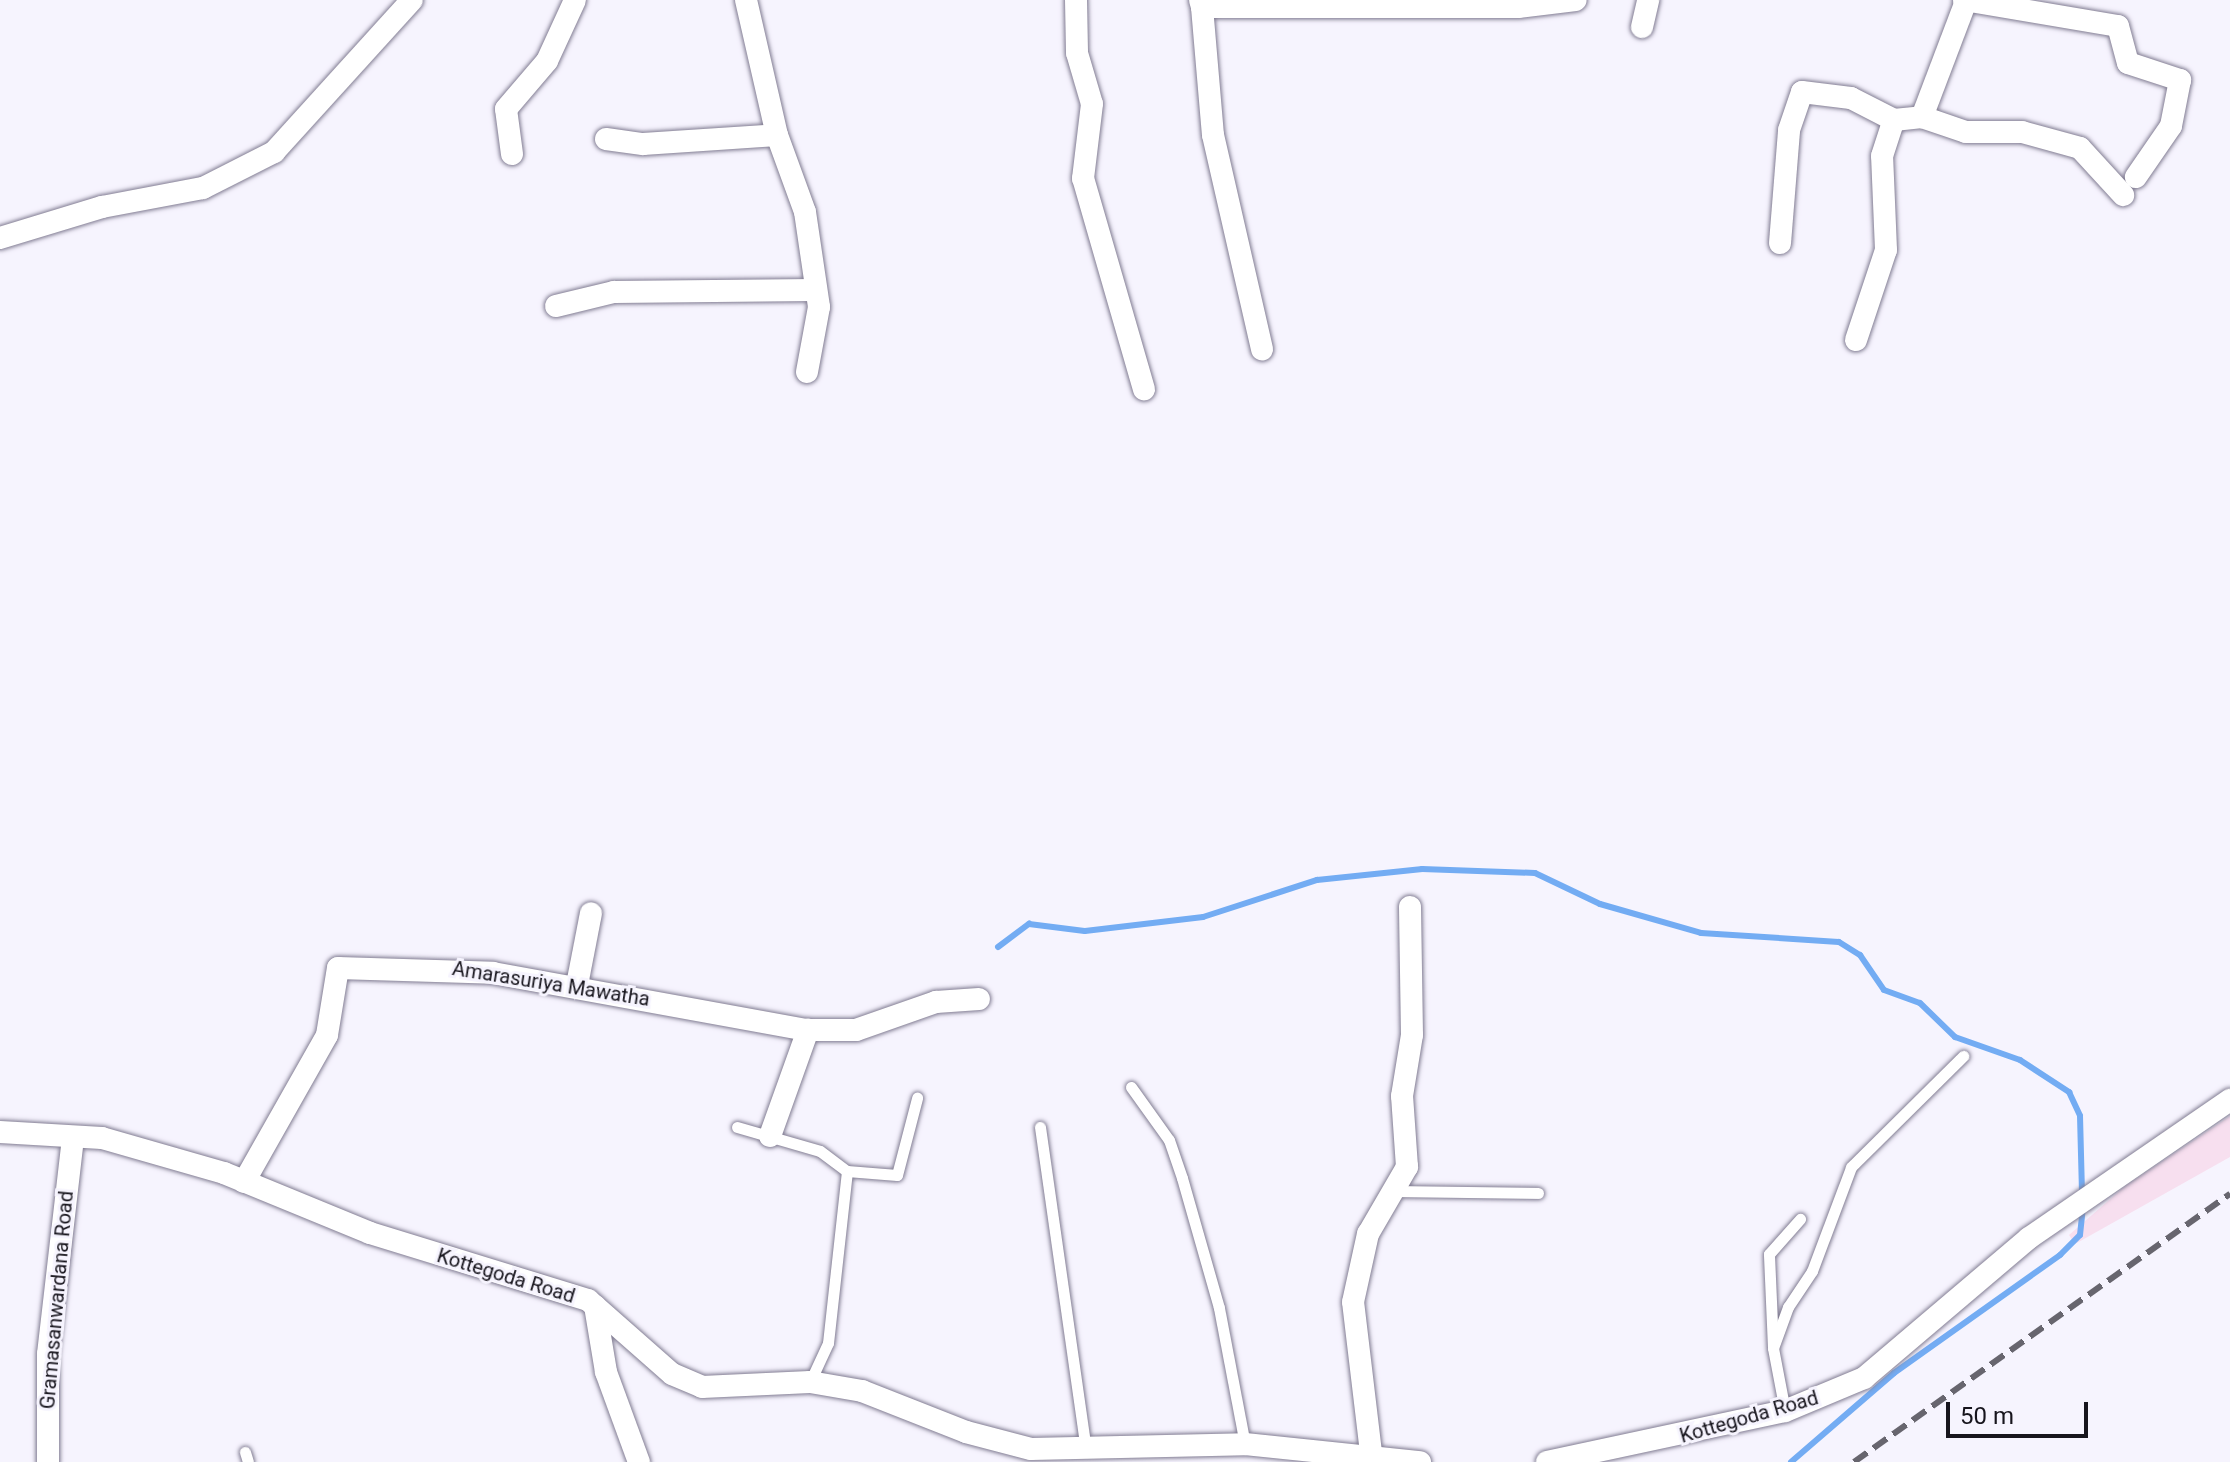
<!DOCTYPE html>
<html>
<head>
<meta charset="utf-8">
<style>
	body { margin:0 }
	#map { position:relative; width:2230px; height:1462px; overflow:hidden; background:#f6f4fe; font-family:Roboto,sans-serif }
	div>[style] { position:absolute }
	.green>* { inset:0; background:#f7dfef }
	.stream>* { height:6px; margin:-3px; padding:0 3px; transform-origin:3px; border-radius:3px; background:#73acf3 }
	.roads { filter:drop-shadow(0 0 2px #817c92) drop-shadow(0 0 2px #817c92) }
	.service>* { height:11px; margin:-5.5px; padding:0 5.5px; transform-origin:5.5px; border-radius:5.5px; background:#fff }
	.minor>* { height:22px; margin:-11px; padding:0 11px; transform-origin:11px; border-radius:11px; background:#fff }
	.rail>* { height:6px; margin-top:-3px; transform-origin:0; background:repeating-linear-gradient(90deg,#67656e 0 16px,transparent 0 24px) }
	span { translate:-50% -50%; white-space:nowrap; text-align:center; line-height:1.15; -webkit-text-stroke:6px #f6f4fe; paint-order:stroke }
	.street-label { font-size:20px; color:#17151d }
	.scale { position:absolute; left:1946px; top:1402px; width:142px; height:36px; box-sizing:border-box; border:4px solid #17151d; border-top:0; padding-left:10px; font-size:24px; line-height:28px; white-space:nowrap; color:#17151d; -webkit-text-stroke:6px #f6f4fe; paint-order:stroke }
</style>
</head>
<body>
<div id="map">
	<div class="green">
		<div style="clip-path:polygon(2230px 1116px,2230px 1157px,2075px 1244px,2069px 1235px,2124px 1187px)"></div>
	</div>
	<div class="stream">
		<div style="left:998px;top:947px;width:39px;rotate:-37deg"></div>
		<div style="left:1029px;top:924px;width:56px;rotate:7.1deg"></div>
		<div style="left:1085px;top:931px;width:119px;rotate:-6.8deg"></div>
		<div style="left:1203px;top:917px;width:120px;rotate:-18deg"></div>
		<div style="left:1317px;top:880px;width:106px;rotate:-6deg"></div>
		<div style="left:1422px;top:869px;width:113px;rotate:2deg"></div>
		<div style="left:1535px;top:873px;width:72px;rotate:25.5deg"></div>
		<div style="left:1600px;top:904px;width:105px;rotate:16deg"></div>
		<div style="left:1701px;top:933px;width:138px;rotate:3.7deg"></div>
		<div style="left:1839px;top:942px;width:25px;rotate:32deg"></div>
		<div style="left:1860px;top:955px;width:42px;rotate:55.6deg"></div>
		<div style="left:1884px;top:990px;width:38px;rotate:20deg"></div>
		<div style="left:1920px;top:1003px;width:49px;rotate:44.2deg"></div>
		<div style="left:1955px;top:1037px;width:69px;rotate:19.5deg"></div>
		<div style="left:2020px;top:1060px;width:59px;rotate:33.1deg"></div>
		<div style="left:2069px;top:1092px;width:26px;rotate:65deg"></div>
		<div style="left:2080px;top:1116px;width:79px;rotate:88.5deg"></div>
		<div style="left:1791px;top:1462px;width:136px;rotate:-40.8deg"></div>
		<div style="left:1894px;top:1373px;width:204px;rotate:-35.4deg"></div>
		<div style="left:2060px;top:1255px;width:28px;rotate:-45deg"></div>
		<div style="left:2080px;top:1235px;width:29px;rotate:-84deg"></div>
	</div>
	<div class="roads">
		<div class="service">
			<div style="left:1131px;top:1087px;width:65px;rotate:54.4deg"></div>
			<div style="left:1169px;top:1140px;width:40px;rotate:71.1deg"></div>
			<div style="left:1182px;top:1178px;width:135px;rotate:74.1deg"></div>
			<div style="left:1219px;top:1308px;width:138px;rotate:79.2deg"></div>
			<div style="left:737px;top:1127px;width:86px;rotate:16.1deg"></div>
			<div style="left:820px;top:1151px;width:34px;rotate:37deg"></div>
			<div style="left:847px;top:1171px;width:173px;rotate:96.3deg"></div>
			<div style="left:828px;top:1343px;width:43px;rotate:114.8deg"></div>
			<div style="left:1040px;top:1127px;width:326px;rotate:81.9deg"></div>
			<div style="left:847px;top:1171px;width:50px;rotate:4.6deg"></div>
			<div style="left:897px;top:1175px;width:80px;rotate:-75.4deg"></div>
			<div style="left:1397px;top:1191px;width:141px;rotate:0.8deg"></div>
			<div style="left:1773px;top:1347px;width:93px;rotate:-92.5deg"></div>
			<div style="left:1769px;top:1254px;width:47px;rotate:-48.5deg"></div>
			<div style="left:1785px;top:1411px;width:64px;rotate:-100.8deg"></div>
			<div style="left:1773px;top:1348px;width:44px;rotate:-69.9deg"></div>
			<div style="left:1788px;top:1307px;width:43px;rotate:-56.3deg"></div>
			<div style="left:1812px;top:1271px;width:111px;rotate:-69.4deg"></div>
			<div style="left:1851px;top:1167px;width:158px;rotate:-44.7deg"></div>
			<div style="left:245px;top:1452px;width:10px;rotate:73deg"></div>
		</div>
		<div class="minor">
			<div style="left:746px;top:0;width:139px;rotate:77.1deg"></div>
			<div style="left:777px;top:135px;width:82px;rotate:70deg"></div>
			<div style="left:805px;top:212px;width:96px;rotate:81.6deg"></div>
			<div style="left:819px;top:307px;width:66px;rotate:100.5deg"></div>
			<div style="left:1076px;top:0;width:53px;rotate:88.9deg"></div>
			<div style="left:1077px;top:53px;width:53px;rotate:73.6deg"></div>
			<div style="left:1092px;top:104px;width:75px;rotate:96.9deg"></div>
			<div style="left:1083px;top:178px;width:220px;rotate:73.9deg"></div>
			<div style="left:1200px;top:0;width:7px;rotate:74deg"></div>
			<div style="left:1202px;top:7px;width:316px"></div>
			<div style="left:1518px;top:7px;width:58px;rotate:-6.9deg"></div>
			<div style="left:1964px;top:0;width:156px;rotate:9.6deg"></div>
			<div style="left:2118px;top:26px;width:38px;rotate:75deg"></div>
			<div style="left:2128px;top:63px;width:55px;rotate:18.1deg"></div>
			<div style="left:2180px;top:80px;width:47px;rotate:101.1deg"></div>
			<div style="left:2171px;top:126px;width:62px;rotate:124.5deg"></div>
			<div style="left:1202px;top:7px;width:128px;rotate:85.1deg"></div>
			<div style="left:1213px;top:135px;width:220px;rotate:77.1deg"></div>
			<div style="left:1642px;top:27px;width:28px;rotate:-77deg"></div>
			<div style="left:1922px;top:117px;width:46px;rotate:18.8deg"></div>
			<div style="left:1966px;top:132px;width:56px"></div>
			<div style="left:2022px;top:132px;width:60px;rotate:15.4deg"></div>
			<div style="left:2080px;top:148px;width:64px;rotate:47.5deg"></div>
			<div style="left:606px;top:139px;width:37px;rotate:8deg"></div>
			<div style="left:643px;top:144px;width:134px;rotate:-3.8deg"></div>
			<div style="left:512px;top:154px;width:45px;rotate:-97.6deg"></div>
			<div style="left:506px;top:109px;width:63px;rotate:-49.5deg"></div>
			<div style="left:547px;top:61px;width:67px;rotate:-65.3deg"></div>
			<div style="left:0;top:238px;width:107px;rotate:-16.9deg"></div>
			<div style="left:102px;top:207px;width:103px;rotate:-10.7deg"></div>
			<div style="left:203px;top:188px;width:80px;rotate:-26.9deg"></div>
			<div style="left:274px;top:152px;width:205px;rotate:-47.8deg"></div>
			<div style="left:1780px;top:243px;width:113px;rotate:-85.4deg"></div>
			<div style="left:1789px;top:130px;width:40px;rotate:-71.1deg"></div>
			<div style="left:1802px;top:92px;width:49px;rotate:7deg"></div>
			<div style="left:1851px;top:98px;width:48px;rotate:27.1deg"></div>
			<div style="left:556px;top:306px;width:60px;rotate:-13.6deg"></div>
			<div style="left:614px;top:292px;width:200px;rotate:-0.6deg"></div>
			<div style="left:1856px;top:340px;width:95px;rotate:-71.6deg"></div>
			<div style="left:1886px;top:250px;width:94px;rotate:-92.4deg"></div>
			<div style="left:1882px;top:156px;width:38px;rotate:-72deg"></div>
			<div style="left:1894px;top:120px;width:28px;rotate:-6deg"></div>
			<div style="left:1922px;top:117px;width:121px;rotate:-69.2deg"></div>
			<div style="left:577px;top:985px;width:73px;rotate:-79deg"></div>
			<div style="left:0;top:1132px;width:102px;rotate:3.4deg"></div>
			<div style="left:102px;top:1138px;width:127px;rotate:16deg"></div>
			<div style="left:224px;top:1173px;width:158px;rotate:22.3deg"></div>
			<div style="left:370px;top:1233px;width:228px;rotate:17.1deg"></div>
			<div style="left:588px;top:1300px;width:112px;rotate:41.4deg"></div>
			<div style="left:672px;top:1374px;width:33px;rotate:23deg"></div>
			<div style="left:702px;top:1387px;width:108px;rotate:-2.7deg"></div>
			<div style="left:810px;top:1382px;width:53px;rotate:9.8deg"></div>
			<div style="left:862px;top:1391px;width:112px;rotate:21.5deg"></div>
			<div style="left:966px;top:1432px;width:67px;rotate:14.7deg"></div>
			<div style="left:1031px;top:1449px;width:214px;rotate:-1.3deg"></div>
			<div style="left:1245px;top:1444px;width:176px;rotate:5.9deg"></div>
			<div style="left:770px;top:1136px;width:113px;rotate:-70.3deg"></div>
			<div style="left:244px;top:1182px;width:169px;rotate:-60.5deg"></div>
			<div style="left:327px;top:1035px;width:68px;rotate:-80.7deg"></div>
			<div style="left:338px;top:968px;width:155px;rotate:1.8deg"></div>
			<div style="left:493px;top:973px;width:320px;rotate:10.3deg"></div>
			<div style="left:808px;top:1030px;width:48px"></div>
			<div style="left:856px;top:1030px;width:85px;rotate:-19.3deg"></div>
			<div style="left:936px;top:1002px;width:43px;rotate:-4deg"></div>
			<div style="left:595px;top:1306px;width:67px;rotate:80.5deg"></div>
			<div style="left:606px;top:1372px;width:96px;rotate:69.9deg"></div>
			<div style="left:1372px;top:1461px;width:160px;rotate:-96.8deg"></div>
			<div style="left:1353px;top:1302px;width:70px;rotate:-77.6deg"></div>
			<div style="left:1368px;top:1234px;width:78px;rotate:-59.8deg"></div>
			<div style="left:1407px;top:1167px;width:71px;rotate:-94deg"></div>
			<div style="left:1402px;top:1096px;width:62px;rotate:-80.7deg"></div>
			<div style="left:1412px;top:1035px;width:128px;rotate:-90.9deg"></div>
			<div style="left:48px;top:1462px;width:108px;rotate:-90deg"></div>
			<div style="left:48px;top:1354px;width:217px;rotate:-83.4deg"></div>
			<div style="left:1547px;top:1462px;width:243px;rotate:-12.1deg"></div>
			<div style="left:1785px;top:1411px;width:86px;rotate:-22.7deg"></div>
			<div style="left:1864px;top:1378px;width:216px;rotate:-40.3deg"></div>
			<div style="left:2029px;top:1238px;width:244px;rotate:-34.5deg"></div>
		</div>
	</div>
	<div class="rail">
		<div style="left:1854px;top:1462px;width:462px;rotate:-35.5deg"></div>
	</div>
	<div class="street-label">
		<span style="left:551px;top:984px;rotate:9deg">Amarasuriya Mawatha</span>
		<span style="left:506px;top:1276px;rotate:17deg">Kottegoda Road</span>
		<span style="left:57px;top:1300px;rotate:-85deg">Gramasanwardana Road</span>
		<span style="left:1749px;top:1417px;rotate:-16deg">Kottegoda Road</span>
	</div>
	<div class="scale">50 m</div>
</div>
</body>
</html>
